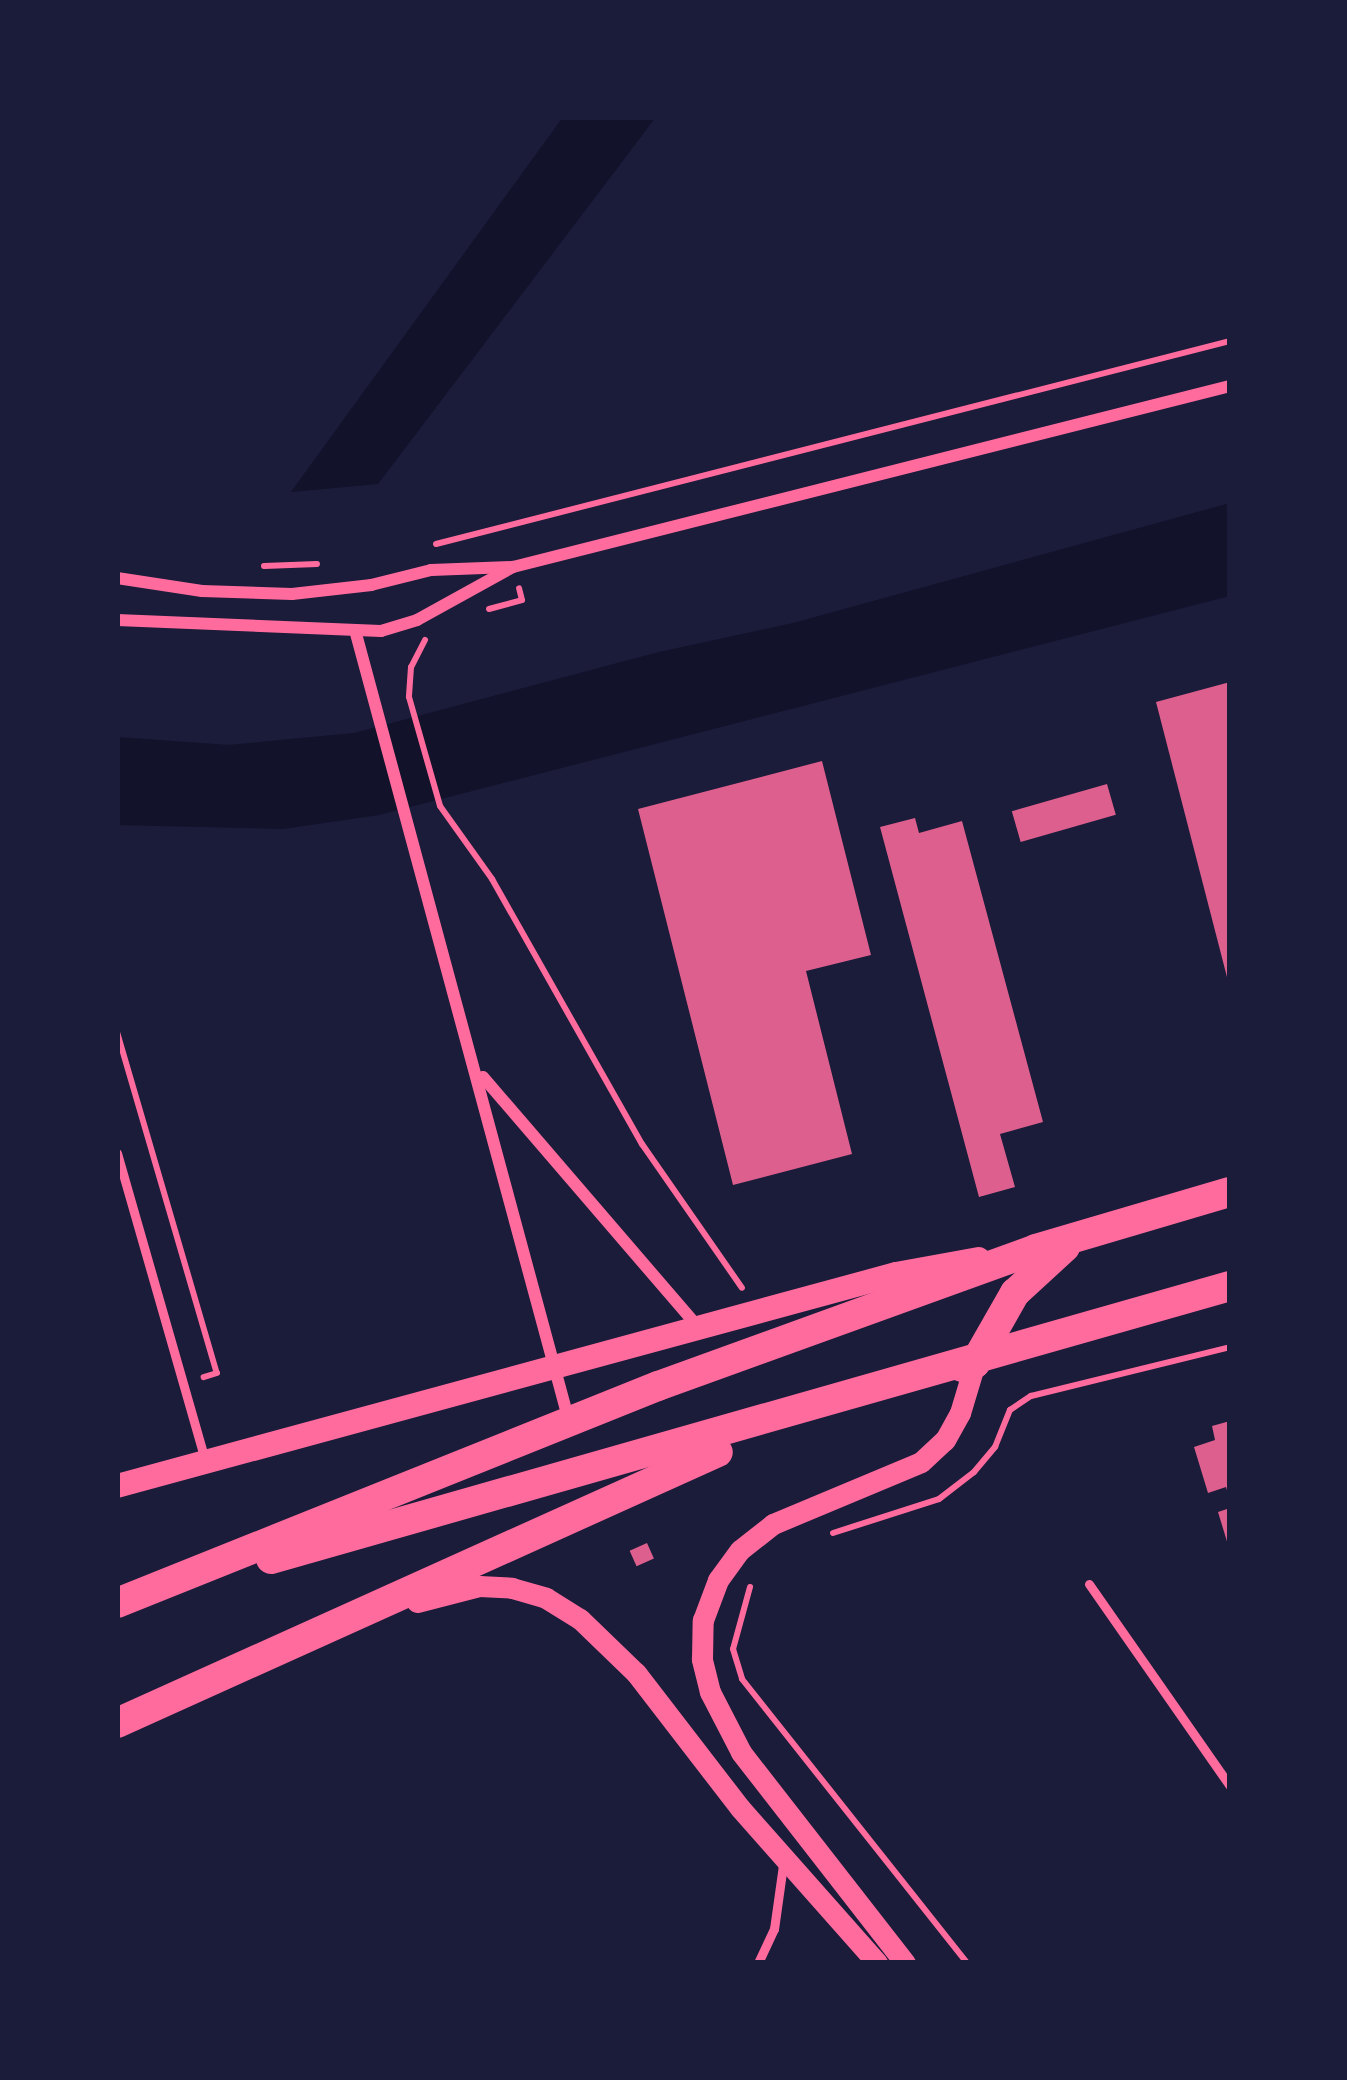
<!DOCTYPE html>
<html>
<head>
<meta charset="utf-8">
<style>
	body { margin:0 }
	#map { position:relative; width:1347px; height:2080px; overflow:hidden; background:#1b1b3a; font-family:Commissioner,sans-serif }
	div>[style] { position:absolute }
	.water>* { inset:0; background:#12122b }
	.building>* { inset:0; background:#dd5f8e; transform-origin:0 0 }
	.path>* { height:6px; margin:-3px; padding:0 3px; transform-origin:3px; border-radius:3px; background:#ff6b9d }
	.service>* { height:9px; margin:-4.5px; padding:0 4.5px; transform-origin:4.5px; border-radius:4.5px; background:#ff6b9d }
	.minor>* { height:12px; margin:-6px; padding:0 6px; transform-origin:6px; border-radius:6px; background:#ff6b9d }
	.tertiary>* { height:21px; margin:-10.5px; padding:0 10.5px; transform-origin:10.5px; border-radius:10.5px; background:#ff6b9d }
	.secondary>* { height:24px; margin:-12px; padding:0 12px; transform-origin:12px; border-radius:12px; background:#ff6b9d }
	.primary>* { height:30px; margin:-15px; padding:0 15px; transform-origin:15px; border-radius:15px; background:#ff6b9d }
	span { translate:-50% -50%; white-space:nowrap; text-align:center; line-height:1.15; -webkit-text-stroke:9px #1b1b3a; paint-order:stroke }
	.frame { position:absolute; inset:0; border:120px solid #1b1b3a; pointer-events:none }
</style>
</head>
<body>
<div id="map">
	<div class="water">
		<div style="clip-path:polygon(563px 117px,656px 117px,378px 484px,291px 492px)"></div>
		<div style="clip-path:polygon(1230px 503px,1230px 596px,379px 815px,283px 829px,117px 825px,117px 737px,229px 745px,354px 733px,659px 652px,793px 623px)"></div>
	</div>
	<div class="building">
		<div style="clip-path:polygon(1230px 682px,1230px 981px,1228px 981px,1156px 702px)"></div>
		<div style="clip-path:polygon(822px 761px,871px 955px,806px 971px,852px 1154px,733px 1185px,638px 809px)"></div>
		<div style="left:1107px;top:784px;width:32px;height:99px;rotate:74deg"></div>
		<div style="clip-path:polygon(915px 818px,919px 833px,962px 821px,1043px 1122px,1000px 1134px,1015px 1187px,979px 1197px,880px 827px)"></div>
		<div style="clip-path:polygon(1230px 1421px,1230px 1497px,1229px 1497px,1226px 1487px,1208px 1493px,1194px 1447px,1215px 1440px,1212px 1426px)"></div>
		<div style="clip-path:polygon(1230px 1508px,1230px 1548px,1229px 1548px,1218px 1512px)"></div>
		<div style="left:647px;top:1543px;width:17px;height:19px;rotate:66deg"></div>
	</div>
	<div class="path">
		<div style="left:436px;top:544px;width:820px;rotate:-14.34deg"></div>
		<div style="left:264px;top:566px;width:53px;rotate:-2.2deg"></div>
		<div style="left:489px;top:609px;width:34px;rotate:-15deg"></div>
		<div style="left:522px;top:600px;width:12px;rotate:-104deg"></div>
		<div style="left:425px;top:640px;width:30px;rotate:117deg"></div>
		<div style="left:411px;top:667px;width:30px;rotate:94deg"></div>
		<div style="left:409px;top:697px;width:113px;rotate:74.1deg"></div>
		<div style="left:440px;top:806px;width:90px;rotate:54.5deg"></div>
		<div style="left:492px;top:879px;width:305px;rotate:60.5deg"></div>
		<div style="left:642px;top:1144px;width:175px;rotate:55.2deg"></div>
		<div style="left:117px;top:1032px;width:355px;rotate:73.7deg"></div>
		<div style="left:217px;top:1373px;width:14px;rotate:163deg"></div>
		<div style="left:833px;top:1533px;width:111px;rotate:-17.8deg"></div>
		<div style="left:939px;top:1499px;width:44px;rotate:-37.6deg"></div>
		<div style="left:974px;top:1472px;width:33px;rotate:-50deg"></div>
		<div style="left:995px;top:1447px;width:40px;rotate:-68deg"></div>
		<div style="left:1010px;top:1410px;width:25px;rotate:-34deg"></div>
		<div style="left:1031px;top:1396px;width:205px;rotate:-13.8deg"></div>
		<div style="left:750px;top:1587px;width:64px;rotate:105.3deg"></div>
		<div style="left:733px;top:1649px;width:31px;rotate:73deg"></div>
		<div style="left:742px;top:1679px;width:362px;rotate:51.6deg"></div>
	</div>
	<div class="service">
		<div style="left:117px;top:1153px;width:318px;rotate:74deg"></div>
		<div style="left:1089px;top:1584px;width:246px;rotate:55.1deg"></div>
		<div style="left:758px;top:1963px;width:38px;rotate:-65deg"></div>
		<div style="left:774px;top:1929px;width:65px;rotate:-82deg"></div>
	</div>
	<div class="minor">
		<div style="left:117px;top:578px;width:86px;rotate:8.7deg"></div>
		<div style="left:202px;top:591px;width:90px;rotate:1.9deg"></div>
		<div style="left:292px;top:594px;width:80px;rotate:-6.5deg"></div>
		<div style="left:371px;top:585px;width:62px;rotate:-14deg"></div>
		<div style="left:431px;top:570px;width:81px;rotate:-2.1deg"></div>
		<div style="left:117px;top:620px;width:264px;rotate:2.4deg"></div>
		<div style="left:381px;top:631px;width:38px;rotate:-17deg"></div>
		<div style="left:417px;top:620px;width:110px;rotate:-28.9deg"></div>
		<div style="left:513px;top:567px;width:739px;rotate:-14.17deg"></div>
		<div style="left:355px;top:630px;width:819px;rotate:74.86deg"></div>
		<div style="left:483px;top:1077px;width:330px;rotate:49.3deg"></div>
	</div>
	<div class="tertiary">
		<div style="left:417px;top:1602px;width:64px;rotate:-14.5deg"></div>
		<div style="left:479px;top:1586px;width:33px;rotate:3deg"></div>
		<div style="left:512px;top:1588px;width:35px;rotate:16deg"></div>
		<div style="left:546px;top:1598px;width:40px;rotate:32deg"></div>
		<div style="left:580px;top:1619px;width:78px;rotate:44deg"></div>
		<div style="left:636px;top:1673px;width:170px;rotate:52.4deg"></div>
		<div style="left:740px;top:1808px;width:207px;rotate:48.5deg"></div>
		<div style="left:905px;top:1963px;width:267px;rotate:-127.9deg"></div>
		<div style="left:741px;top:1752px;width:68px;rotate:-117.3deg"></div>
		<div style="left:710px;top:1692px;width:34px;rotate:-104deg"></div>
		<div style="left:702px;top:1659px;width:39px;rotate:-89deg"></div>
		<div style="left:703px;top:1620px;width:43px;rotate:-69.4deg"></div>
		<div style="left:718px;top:1580px;width:37px;rotate:-54deg"></div>
		<div style="left:740px;top:1550px;width:42px;rotate:-38.2deg"></div>
		<div style="left:773px;top:1524px;width:160px;rotate:-22.7deg"></div>
		<div style="left:921px;top:1462px;width:33px;rotate:-43deg"></div>
		<div style="left:945px;top:1440px;width:31px;rotate:-61deg"></div>
		<div style="left:960px;top:1413px;width:52px;rotate:-73.3deg"></div>
	</div>
	<div class="secondary">
		<div style="left:117px;top:1486px;width:807px;rotate:-15.22deg"></div>
		<div style="left:896px;top:1274px;width:84px;rotate:-10.2deg"></div>
	</div>
	<div class="primary">
		<div style="left:962px;top:1367px;width:14px;rotate:-17deg"></div>
		<div style="left:975px;top:1363px;width:81px;rotate:-60.3deg"></div>
		<div style="left:1015px;top:1293px;width:68px;rotate:-42.6deg"></div>
		<div style="left:271px;top:1559px;width:997px;rotate:-15.89deg"></div>
		<div style="left:117px;top:1603px;width:583px;rotate:-21.86deg"></div>
		<div style="left:658px;top:1386px;width:402px;rotate:-19.9deg"></div>
		<div style="left:1036px;top:1249px;width:202px;rotate:-16.4deg"></div>
		<div style="left:117px;top:1723px;width:659px;rotate:-24.27deg"></div>
	</div>
	<div class="frame"></div>
</div>
</body>
</html>
